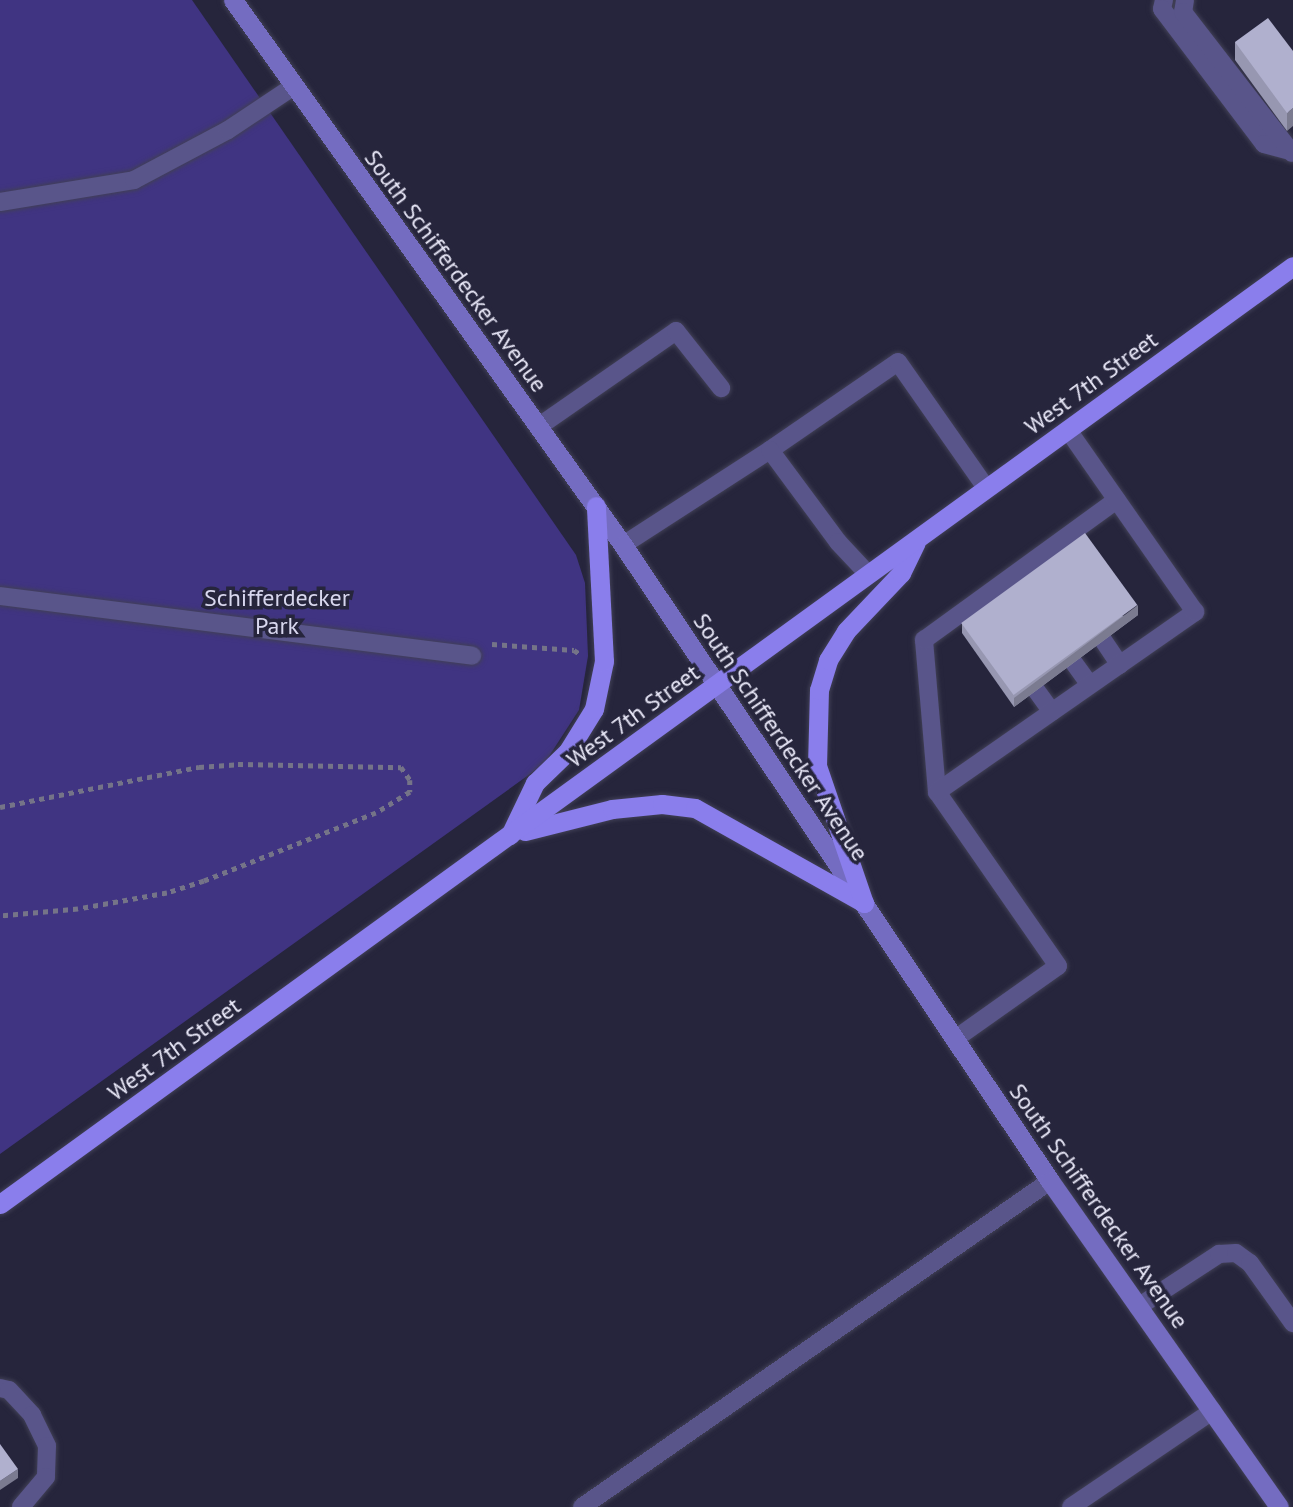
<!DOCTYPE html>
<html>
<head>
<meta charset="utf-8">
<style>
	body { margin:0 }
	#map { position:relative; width:1293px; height:1507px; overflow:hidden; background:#26253c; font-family:"PT Sans",sans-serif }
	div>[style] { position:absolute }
	.green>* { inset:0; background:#403482 }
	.path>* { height:4.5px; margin-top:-2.25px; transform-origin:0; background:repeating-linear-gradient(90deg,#757488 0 5px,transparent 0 10px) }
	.roads { filter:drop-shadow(0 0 2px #414056) drop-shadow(0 0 2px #414056) }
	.service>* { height:18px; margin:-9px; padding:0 9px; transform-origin:9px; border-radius:9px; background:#59558a }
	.secondary>* { height:19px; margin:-9.5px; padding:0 9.5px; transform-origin:9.5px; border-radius:9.5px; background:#746cc1 }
	.primary>* { height:19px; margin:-9.5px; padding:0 9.5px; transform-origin:9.5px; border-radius:9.5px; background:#8a7eec }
	.wall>* { inset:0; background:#9797b1 }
	.shaded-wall>* { inset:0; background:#7b7b90 }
	.building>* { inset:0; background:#b0b0ce; transform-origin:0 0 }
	span { translate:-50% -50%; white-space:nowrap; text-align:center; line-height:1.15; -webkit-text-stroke:7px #26253c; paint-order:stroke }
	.street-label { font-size:24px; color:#e8e7f7 }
	.park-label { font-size:24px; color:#d8d7ee }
</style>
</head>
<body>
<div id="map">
	<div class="green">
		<div style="clip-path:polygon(0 0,192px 0,576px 555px,585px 583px,588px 656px,579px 710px,544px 764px,0 1154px)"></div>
	</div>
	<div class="path">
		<div style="left:492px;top:644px;width:82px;rotate:4.2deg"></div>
		<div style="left:574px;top:650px;width:7px;rotate:34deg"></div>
		<div style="left:0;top:807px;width:203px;rotate:-11.4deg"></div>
		<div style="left:199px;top:767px;width:39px;rotate:-4deg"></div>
		<div style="left:238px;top:764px;width:163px;rotate:1.1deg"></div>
		<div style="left:401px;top:767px;width:16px;rotate:55deg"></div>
		<div style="left:410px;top:780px;width:12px;rotate:90deg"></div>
		<div style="left:410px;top:792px;width:40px;rotate:148deg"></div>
		<div style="left:376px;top:813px;width:185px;rotate:158.4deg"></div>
		<div style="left:204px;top:881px;width:39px;rotate:162deg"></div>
		<div style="left:167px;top:893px;width:90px;rotate:169.8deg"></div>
		<div style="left:78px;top:909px;width:78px;rotate:174.9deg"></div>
	</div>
	<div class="roads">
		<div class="service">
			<div style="left:1164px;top:0;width:9px;rotate:103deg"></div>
			<div style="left:1162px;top:9px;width:169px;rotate:52.9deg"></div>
			<div style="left:1264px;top:144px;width:30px;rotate:15deg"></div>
			<div style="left:1185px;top:0;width:12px;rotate:99deg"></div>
			<div style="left:1183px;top:12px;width:178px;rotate:52.3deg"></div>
			<div style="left:0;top:202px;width:136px;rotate:-9.3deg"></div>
			<div style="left:134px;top:180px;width:106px;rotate:-28deg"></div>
			<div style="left:228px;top:130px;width:79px;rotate:-33.7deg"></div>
			<div style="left:538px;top:427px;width:168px;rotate:-34.8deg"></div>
			<div style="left:676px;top:331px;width:73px;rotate:51.7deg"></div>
			<div style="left:770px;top:450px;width:155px;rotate:-34.5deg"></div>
			<div style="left:898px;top:362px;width:155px;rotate:55deg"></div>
			<div style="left:623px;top:545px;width:175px;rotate:-32.9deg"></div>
			<div style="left:770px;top:450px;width:114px;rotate:53.5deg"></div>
			<div style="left:838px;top:542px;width:45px;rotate:46.8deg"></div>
			<div style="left:0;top:596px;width:476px;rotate:7.2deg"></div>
			<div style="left:1103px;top:640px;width:30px;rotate:56deg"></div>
			<div style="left:1074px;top:663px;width:27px;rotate:54deg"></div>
			<div style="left:1036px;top:690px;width:27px;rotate:54deg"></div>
			<div style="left:937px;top:792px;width:153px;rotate:-94.9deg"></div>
			<div style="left:924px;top:640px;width:238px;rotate:-36deg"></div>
			<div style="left:955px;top:1039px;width:126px;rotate:-35.3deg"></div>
			<div style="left:1058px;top:966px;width:212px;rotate:-124.8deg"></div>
			<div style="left:937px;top:792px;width:315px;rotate:-34.9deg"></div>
			<div style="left:1195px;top:612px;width:222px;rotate:-124.9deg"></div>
			<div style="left:1138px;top:1307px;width:97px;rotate:-33.2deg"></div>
			<div style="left:1219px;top:1254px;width:17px;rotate:-3deg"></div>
			<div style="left:1236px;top:1253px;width:17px;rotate:36deg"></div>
			<div style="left:1250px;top:1263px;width:74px;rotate:54.4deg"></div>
			<div style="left:0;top:1388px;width:9px;rotate:13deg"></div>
			<div style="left:9px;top:1390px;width:34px;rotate:47deg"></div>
			<div style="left:32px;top:1415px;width:34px;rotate:64deg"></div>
			<div style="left:47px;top:1446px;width:31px;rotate:92deg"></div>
			<div style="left:46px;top:1477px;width:39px;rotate:130deg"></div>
			<div style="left:582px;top:1507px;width:570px;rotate:-34.86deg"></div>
			<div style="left:1071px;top:1507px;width:171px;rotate:-34.2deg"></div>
		</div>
		<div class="secondary">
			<div style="left:233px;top:0;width:670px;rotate:54.41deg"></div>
			<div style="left:623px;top:545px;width:766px;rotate:56.12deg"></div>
			<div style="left:1050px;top:1181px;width:398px;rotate:54.9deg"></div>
		</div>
		<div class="primary">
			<div style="left:525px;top:831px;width:90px;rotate:-14.2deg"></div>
			<div style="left:612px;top:809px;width:50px;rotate:-5.7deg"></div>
			<div style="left:662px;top:804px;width:33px;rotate:7deg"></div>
			<div style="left:695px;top:808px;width:194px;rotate:29.3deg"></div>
			<div style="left:510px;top:835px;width:58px;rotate:-64.3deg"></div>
			<div style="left:535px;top:783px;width:46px;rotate:-44.1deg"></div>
			<div style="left:568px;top:751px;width:49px;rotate:-58.2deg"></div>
			<div style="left:594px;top:709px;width:49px;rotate:-78.2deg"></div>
			<div style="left:604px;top:661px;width:155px;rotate:-93deg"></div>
			<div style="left:864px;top:903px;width:145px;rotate:-108.9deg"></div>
			<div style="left:817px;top:766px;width:76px;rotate:-88.5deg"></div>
			<div style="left:819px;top:690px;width:31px;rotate:-73deg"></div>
			<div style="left:828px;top:660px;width:34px;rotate:-58deg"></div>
			<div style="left:846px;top:631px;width:80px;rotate:-46.5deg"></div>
			<div style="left:901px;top:573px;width:34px;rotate:-64deg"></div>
			<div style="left:0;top:1204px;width:1597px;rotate:-35.96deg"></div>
		</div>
	</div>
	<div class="wall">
		<div style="clip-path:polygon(1235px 42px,1293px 51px,1287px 131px,1235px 60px)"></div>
		<div style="clip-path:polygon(1138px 615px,1014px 707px,962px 633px,962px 624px)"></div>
	</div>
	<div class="shaded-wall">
		<div style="clip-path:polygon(1293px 108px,1293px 126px,1287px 131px,1287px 113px)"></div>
		<div style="clip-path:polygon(1138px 605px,1138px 615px,1014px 707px,1014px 698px)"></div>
		<div style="clip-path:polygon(18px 1469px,18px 1478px,0 1490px,0 1481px)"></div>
	</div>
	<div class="building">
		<div style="clip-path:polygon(1268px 18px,1293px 51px,1293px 108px,1287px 113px,1235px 42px)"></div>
		<div style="left:1085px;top:533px;width:89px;height:153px;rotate:54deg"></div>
		<div style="clip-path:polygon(0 1444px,18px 1469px,0 1481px)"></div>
	</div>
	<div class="street-label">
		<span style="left:456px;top:271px;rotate:54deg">South Schifferdecker Avenue</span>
		<span style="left:1091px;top:383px;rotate:-36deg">West 7th Street</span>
		<span style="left:633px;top:716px;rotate:-36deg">West 7th Street</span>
		<span style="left:781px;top:737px;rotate:56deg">South Schifferdecker Avenue</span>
		<span style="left:174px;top:1049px;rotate:-36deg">West 7th Street</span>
		<span style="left:1099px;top:1206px;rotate:55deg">South Schifferdecker Avenue</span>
	</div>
	<div class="park-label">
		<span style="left:277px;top:612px">Schifferdecker<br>Park</span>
	</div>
</div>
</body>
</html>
